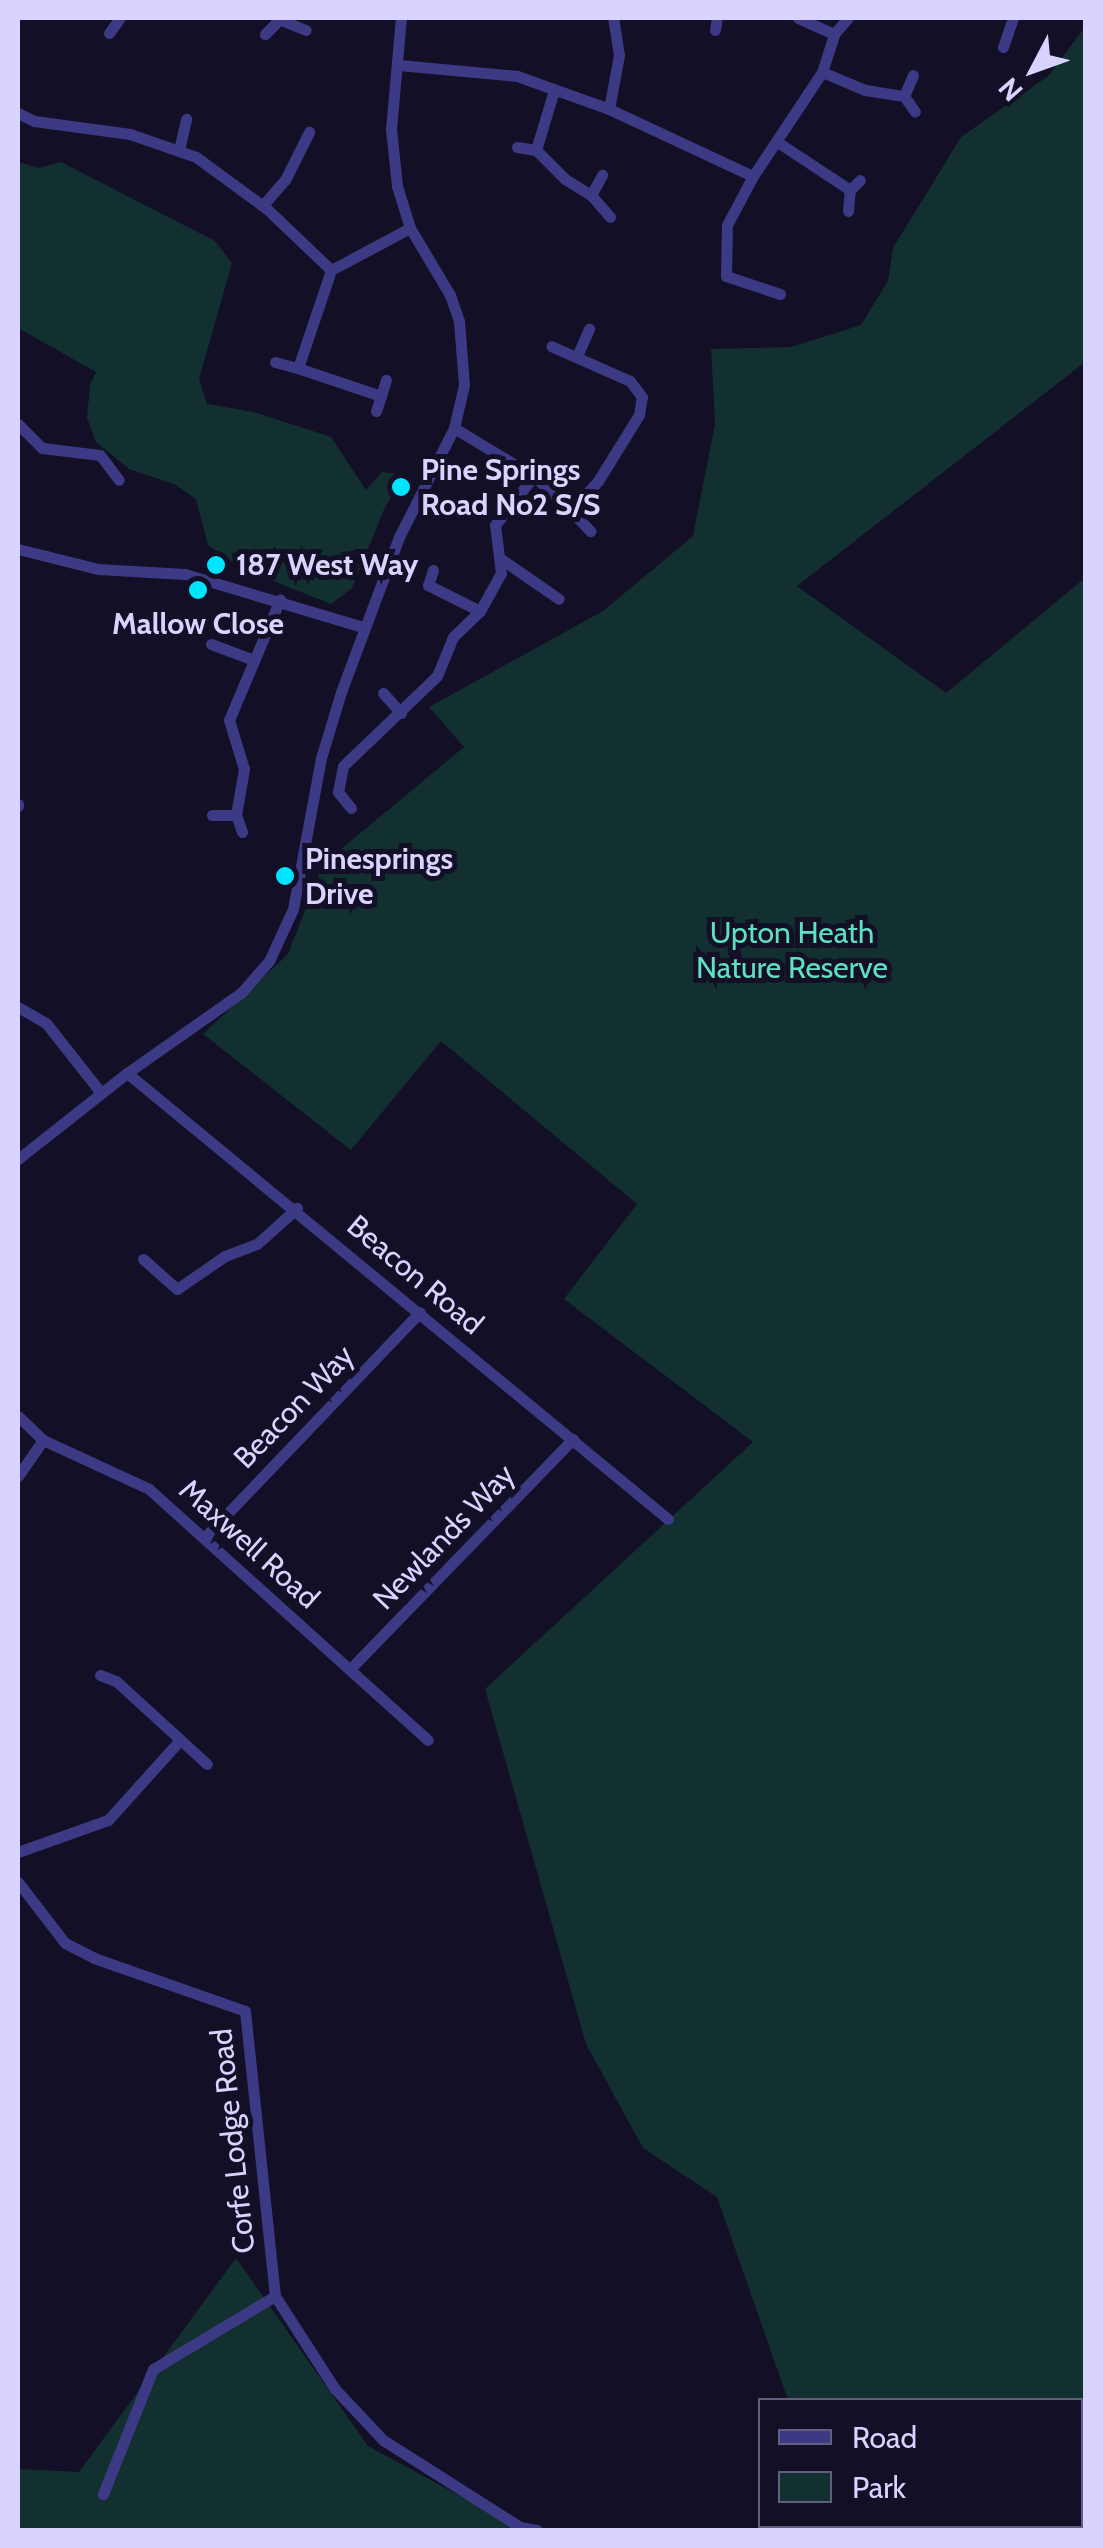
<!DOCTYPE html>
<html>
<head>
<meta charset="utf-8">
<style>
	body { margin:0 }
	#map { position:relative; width:1103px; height:2548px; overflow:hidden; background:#130f26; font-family:Cabin,sans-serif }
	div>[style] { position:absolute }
	.green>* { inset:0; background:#12302f }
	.minor>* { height:11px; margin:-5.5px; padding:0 5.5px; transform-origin:5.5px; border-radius:5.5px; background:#3d3a85 }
	.dots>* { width:28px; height:28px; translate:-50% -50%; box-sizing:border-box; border:5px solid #130f26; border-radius:50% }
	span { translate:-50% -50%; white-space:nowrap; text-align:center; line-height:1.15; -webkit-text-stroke:10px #130f26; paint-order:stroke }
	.poi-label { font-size:30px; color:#d9d4ff; font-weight:700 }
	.left { translate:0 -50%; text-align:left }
	.park-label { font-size:30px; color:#5fe0c0 }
	.street-label { font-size:30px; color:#d9d4ff }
	.frame { position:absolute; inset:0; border:20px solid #d9d4ff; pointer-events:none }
	.legend { position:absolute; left:758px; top:2398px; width:325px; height:130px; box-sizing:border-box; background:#130f26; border:2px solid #625e7d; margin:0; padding:12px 18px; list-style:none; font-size:30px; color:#d9d4ff }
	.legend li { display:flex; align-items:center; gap:20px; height:50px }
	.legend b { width:50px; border:2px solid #625e7d }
	.north { position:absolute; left:983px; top:20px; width:100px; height:100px; -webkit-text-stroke:8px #130f26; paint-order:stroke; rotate:229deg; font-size:28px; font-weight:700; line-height:40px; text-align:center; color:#d9d4ff }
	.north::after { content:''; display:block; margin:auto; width:35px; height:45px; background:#d9d4ff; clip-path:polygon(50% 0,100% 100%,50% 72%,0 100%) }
</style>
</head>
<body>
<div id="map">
	<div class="green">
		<div style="clip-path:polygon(1085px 27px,1085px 362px,797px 586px,946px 693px,1085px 578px,1085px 2530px,888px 2530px,884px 2526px,1080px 2526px,1080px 2400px,788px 2400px,717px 2197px,643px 2148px,586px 2044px,485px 1689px,753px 1442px,564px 1299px,637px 1204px,441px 1041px,351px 1150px,203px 1034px,288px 954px,323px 864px,464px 747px,429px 707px,603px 611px,693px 536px,715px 424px,711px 349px,791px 347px,861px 325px,888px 281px,893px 248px,961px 137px,1048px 76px)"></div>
		<div style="clip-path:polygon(18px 162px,39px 168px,61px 162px,215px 241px,232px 263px,199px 379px,207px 404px,254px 412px,331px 437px,366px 490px,382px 472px,397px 474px,402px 481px,385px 507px,352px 588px,331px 604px,241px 568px,208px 545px,196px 499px,174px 484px,129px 469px,96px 442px,87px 418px,90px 385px,96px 372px,18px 328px)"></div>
		<div style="clip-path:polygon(236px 2258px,368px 2446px,523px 2530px,18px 2530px,18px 2469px,79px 2472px)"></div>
	</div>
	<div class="minor">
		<div style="left:276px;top:18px;width:32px;rotate:22deg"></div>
		<div style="left:798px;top:18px;width:39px;rotate:24deg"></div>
		<div style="left:715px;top:30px;width:12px;rotate:-81deg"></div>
		<div style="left:109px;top:33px;width:19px;rotate:-54deg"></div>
		<div style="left:265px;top:34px;width:20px;rotate:-45deg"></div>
		<div style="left:1003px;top:47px;width:31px;rotate:-71deg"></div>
		<div style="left:399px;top:65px;width:119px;rotate:5.3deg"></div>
		<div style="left:517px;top:76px;width:98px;rotate:19.7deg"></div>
		<div style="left:609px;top:109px;width:159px;rotate:25deg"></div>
		<div style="left:822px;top:72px;width:47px;rotate:22.7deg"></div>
		<div style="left:865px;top:90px;width:39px;rotate:9deg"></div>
		<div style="left:913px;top:75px;width:23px;rotate:113deg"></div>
		<div style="left:904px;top:96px;width:19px;rotate:55deg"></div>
		<div style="left:554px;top:90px;width:63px;rotate:106.7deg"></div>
		<div style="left:536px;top:150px;width:41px;rotate:45deg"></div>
		<div style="left:565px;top:179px;width:31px;rotate:32deg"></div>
		<div style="left:591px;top:195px;width:29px;rotate:49deg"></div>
		<div style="left:609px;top:109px;width:55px;rotate:-79.5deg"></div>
		<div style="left:619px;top:55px;width:37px;rotate:-99deg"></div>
		<div style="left:18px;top:113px;width:18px;rotate:27deg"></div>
		<div style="left:34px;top:121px;width:97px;rotate:7.7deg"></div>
		<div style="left:130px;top:134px;width:70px;rotate:19.2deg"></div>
		<div style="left:196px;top:157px;width:88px;rotate:36.2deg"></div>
		<div style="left:267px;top:209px;width:88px;rotate:43.6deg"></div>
		<div style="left:779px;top:143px;width:85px;rotate:33.5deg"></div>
		<div style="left:517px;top:147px;width:19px;rotate:9deg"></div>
		<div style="left:179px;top:150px;width:32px;rotate:-77deg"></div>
		<div style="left:591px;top:195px;width:23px;rotate:-61deg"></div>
		<div style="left:263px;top:205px;width:33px;rotate:-49deg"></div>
		<div style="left:285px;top:180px;width:54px;rotate:-63.4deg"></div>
		<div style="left:848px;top:211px;width:21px;rotate:-85deg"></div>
		<div style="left:850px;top:190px;width:14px;rotate:-45deg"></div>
		<div style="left:780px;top:294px;width:57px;rotate:-161.6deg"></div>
		<div style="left:726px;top:276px;width:51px;rotate:-88.9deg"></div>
		<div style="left:727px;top:225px;width:55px;rotate:-62deg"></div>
		<div style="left:753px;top:176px;width:125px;rotate:-56.4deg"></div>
		<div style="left:822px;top:72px;width:40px;rotate:-72deg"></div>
		<div style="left:834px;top:34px;width:21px;rotate:-49deg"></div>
		<div style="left:577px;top:356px;width:30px;rotate:-66deg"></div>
		<div style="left:275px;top:362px;width:24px;rotate:15deg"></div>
		<div style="left:381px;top:396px;width:17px;rotate:-73deg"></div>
		<div style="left:376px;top:411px;width:16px;rotate:-72deg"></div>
		<div style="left:381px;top:396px;width:88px;rotate:-161.4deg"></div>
		<div style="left:298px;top:368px;width:103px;rotate:-71.4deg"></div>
		<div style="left:331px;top:270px;width:89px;rotate:-28deg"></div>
		<div style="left:18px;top:424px;width:34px;rotate:45deg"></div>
		<div style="left:42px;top:448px;width:58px;rotate:6.9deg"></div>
		<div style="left:100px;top:455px;width:31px;rotate:53deg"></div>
		<div style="left:454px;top:428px;width:93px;rotate:31deg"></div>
		<div style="left:534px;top:476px;width:51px;rotate:43.4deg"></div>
		<div style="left:571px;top:511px;width:40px;rotate:-48deg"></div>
		<div style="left:598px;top:481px;width:78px;rotate:-58.2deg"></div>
		<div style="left:639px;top:415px;width:18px;rotate:-81deg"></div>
		<div style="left:642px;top:397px;width:20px;rotate:-127deg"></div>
		<div style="left:630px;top:381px;width:86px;rotate:-156.1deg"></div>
		<div style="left:571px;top:511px;width:28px;rotate:46deg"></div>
		<div style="left:18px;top:549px;width:82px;rotate:14deg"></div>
		<div style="left:98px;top:569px;width:87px;rotate:3.3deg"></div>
		<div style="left:185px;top:574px;width:186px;rotate:16.6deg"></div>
		<div style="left:501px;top:559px;width:70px;rotate:34.6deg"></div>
		<div style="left:433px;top:570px;width:16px;rotate:108deg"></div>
		<div style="left:428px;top:585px;width:58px;rotate:26.6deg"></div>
		<div style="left:211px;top:644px;width:46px;rotate:20.4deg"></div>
		<div style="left:383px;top:693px;width:27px;rotate:48deg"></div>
		<div style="left:18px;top:806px;width:2px;rotate:-90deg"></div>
		<div style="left:351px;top:808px;width:21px;rotate:-129deg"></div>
		<div style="left:338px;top:792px;width:26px;rotate:-79deg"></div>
		<div style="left:343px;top:766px;width:130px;rotate:-43.8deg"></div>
		<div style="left:437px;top:676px;width:42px;rotate:-67.7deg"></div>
		<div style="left:453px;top:637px;width:37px;rotate:-44deg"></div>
		<div style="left:480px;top:611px;width:43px;rotate:-61.1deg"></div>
		<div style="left:501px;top:573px;width:48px;rotate:-97.1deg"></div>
		<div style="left:495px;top:525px;width:63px;rotate:-51.5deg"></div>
		<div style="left:212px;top:815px;width:24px"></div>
		<div style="left:242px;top:832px;width:18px;rotate:-109deg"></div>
		<div style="left:236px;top:815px;width:47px;rotate:-80.1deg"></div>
		<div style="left:244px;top:769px;width:51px;rotate:-107deg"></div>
		<div style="left:229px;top:720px;width:131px;rotate:-67.1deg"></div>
		<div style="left:18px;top:1007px;width:32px;rotate:30deg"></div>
		<div style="left:46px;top:1023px;width:89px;rotate:51.8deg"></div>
		<div style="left:127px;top:1073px;width:701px;rotate:39.5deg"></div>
		<div style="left:18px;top:1159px;width:139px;rotate:-38.3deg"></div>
		<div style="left:127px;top:1073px;width:139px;rotate:-35.1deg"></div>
		<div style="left:241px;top:993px;width:43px;rotate:-48.8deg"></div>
		<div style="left:269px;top:961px;width:57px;rotate:-65.2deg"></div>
		<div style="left:293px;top:909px;width:154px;rotate:-79.5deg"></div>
		<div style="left:321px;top:758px;width:69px;rotate:-73.1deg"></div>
		<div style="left:341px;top:692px;width:165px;rotate:-69.5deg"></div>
		<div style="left:399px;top:537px;width:122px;rotate:-63.2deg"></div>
		<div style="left:454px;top:428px;width:44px;rotate:-76.9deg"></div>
		<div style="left:464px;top:385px;width:64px;rotate:-94.5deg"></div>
		<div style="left:459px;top:321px;width:28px;rotate:-109deg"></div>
		<div style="left:450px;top:295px;width:78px;rotate:-120.8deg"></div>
		<div style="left:410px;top:228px;width:44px;rotate:-107.2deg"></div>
		<div style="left:397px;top:186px;width:57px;rotate:-96deg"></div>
		<div style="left:391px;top:129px;width:111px;rotate:-84.9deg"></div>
		<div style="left:143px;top:1259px;width:45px;rotate:41.4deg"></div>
		<div style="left:177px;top:1289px;width:58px;rotate:-34.5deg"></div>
		<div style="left:225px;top:1256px;width:34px;rotate:-21deg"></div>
		<div style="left:257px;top:1244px;width:54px;rotate:-42deg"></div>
		<div style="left:18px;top:1416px;width:35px;rotate:44deg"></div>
		<div style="left:43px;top:1440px;width:117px;rotate:24.8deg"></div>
		<div style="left:149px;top:1489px;width:375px;rotate:42deg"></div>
		<div style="left:18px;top:1476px;width:44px;rotate:-55.2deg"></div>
		<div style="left:205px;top:1537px;width:311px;rotate:-46.3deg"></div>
		<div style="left:351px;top:1668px;width:319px;rotate:-45.9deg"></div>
		<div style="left:100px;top:1675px;width:17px;rotate:21deg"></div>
		<div style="left:116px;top:1681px;width:123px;rotate:42.4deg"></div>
		<div style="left:18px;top:1852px;width:96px;rotate:-19.6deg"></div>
		<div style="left:108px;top:1820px;width:108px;rotate:-48deg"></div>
		<div style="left:18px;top:1882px;width:77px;rotate:52.4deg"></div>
		<div style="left:65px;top:1943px;width:33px;rotate:27deg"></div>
		<div style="left:94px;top:1958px;width:160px;rotate:19.3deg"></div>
		<div style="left:245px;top:2011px;width:287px;rotate:84deg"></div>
		<div style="left:275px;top:2296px;width:142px;rotate:149.1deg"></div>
		<div style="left:153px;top:2369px;width:135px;rotate:111.8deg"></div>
		<div style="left:275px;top:2296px;width:111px;rotate:57.2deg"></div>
		<div style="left:335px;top:2389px;width:70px;rotate:46.7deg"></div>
		<div style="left:383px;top:2440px;width:162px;rotate:32.4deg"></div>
		<div style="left:520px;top:2527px;width:17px;rotate:10deg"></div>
	</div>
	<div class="dots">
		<div style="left:401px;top:487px;background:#00e5ff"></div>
		<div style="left:216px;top:565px;background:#00e5ff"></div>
		<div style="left:198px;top:590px;background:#00e5ff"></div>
		<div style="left:285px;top:876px;background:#00e5ff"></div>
	</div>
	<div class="poi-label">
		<span class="left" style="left:421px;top:487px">Pine Springs<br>Road No2 S/S</span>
		<span class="left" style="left:236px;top:565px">187 West Way</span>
		<span style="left:198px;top:624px">Mallow Close</span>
		<span class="left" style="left:305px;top:876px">Pinesprings<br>Drive</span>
	</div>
	<div class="park-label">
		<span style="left:792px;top:950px">Upton Heath<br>Nature Reserve</span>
	</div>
	<div class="street-label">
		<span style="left:415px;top:1275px;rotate:40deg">Beacon Road</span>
		<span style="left:294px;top:1407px;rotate:-46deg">Beacon Way</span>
		<span style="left:444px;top:1537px;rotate:-46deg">Newlands Way</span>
		<span style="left:249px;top:1544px;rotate:42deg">Maxwell Road</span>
		<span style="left:233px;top:2141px;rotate:-96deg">Corfe Lodge Road</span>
	</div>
	<div class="frame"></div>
	<ul class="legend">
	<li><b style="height:12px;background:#3d3a85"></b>Road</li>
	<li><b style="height:28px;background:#12302f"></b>Park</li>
	</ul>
	<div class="north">N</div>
</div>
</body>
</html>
